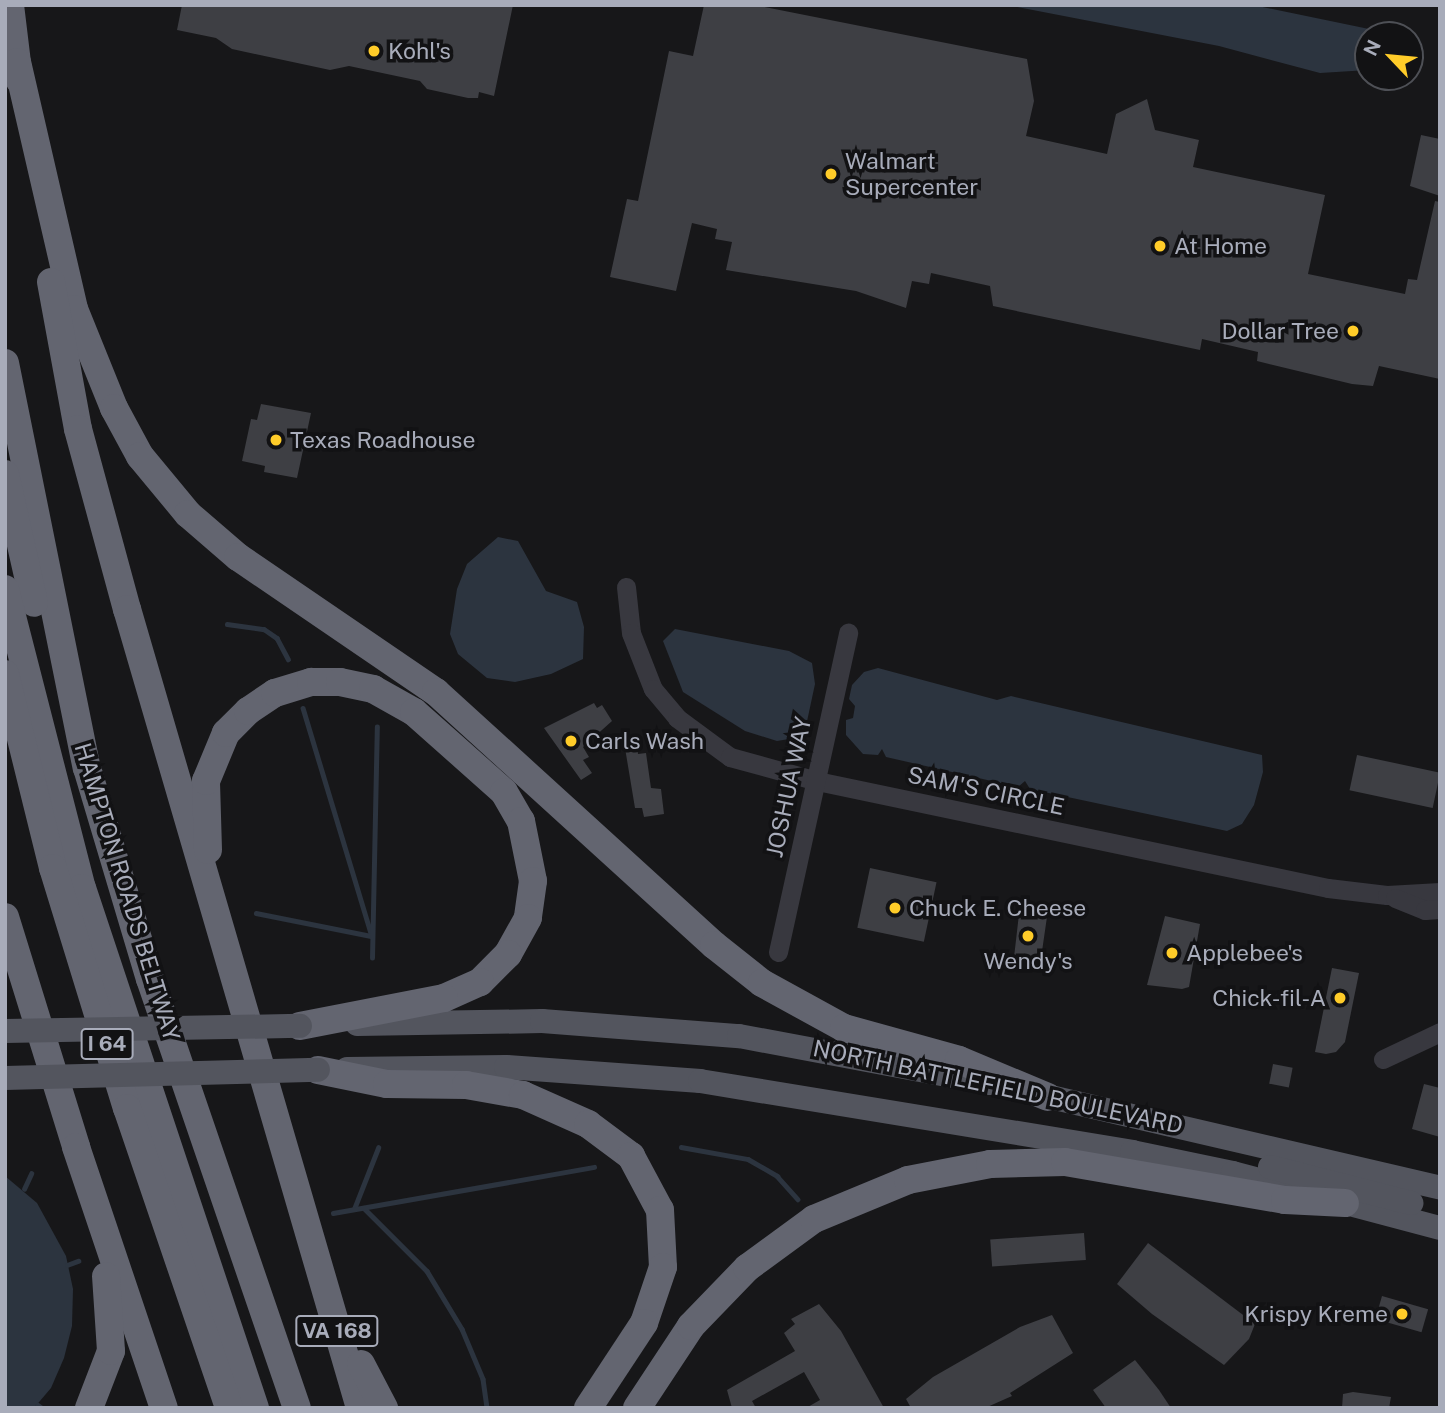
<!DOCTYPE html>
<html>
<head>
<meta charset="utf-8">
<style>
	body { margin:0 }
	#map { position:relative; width:1445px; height:1413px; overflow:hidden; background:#171719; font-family:"Public Sans",sans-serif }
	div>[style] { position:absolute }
	.water>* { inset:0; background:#2c343f }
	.stream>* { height:4.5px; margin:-2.25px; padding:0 2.25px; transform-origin:2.25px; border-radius:2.25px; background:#2c343f }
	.building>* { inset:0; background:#3e3f44; transform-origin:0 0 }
	.minor>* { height:19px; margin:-9.5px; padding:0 9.5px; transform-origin:9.5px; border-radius:9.5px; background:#38383f }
	.major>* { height:24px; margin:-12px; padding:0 12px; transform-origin:12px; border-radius:12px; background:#53555e }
	.highway>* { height:28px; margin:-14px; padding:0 14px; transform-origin:14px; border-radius:14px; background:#636570 }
	.major-bridge>* { height:24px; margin:-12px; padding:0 12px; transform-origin:12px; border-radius:12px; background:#53555e }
	.dots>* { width:19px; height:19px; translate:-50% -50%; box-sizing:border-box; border:4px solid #121214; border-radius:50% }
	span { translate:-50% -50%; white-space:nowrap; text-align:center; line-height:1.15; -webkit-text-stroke:7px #121214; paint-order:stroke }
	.shield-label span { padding:2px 5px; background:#121214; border:2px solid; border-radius:5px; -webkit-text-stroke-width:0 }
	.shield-label { font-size:21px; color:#a8acba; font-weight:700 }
	.poi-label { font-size:23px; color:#a8acba }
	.left { translate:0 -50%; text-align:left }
	.right { translate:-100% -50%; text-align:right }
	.street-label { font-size:23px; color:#a8acba }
	.frame { position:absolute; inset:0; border:7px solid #a8acba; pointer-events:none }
	.north { position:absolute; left:1354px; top:21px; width:70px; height:70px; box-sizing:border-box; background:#121214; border:2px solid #4e5056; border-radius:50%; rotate:296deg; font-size:19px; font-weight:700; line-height:28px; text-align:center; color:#a8acba }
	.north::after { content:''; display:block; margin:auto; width:24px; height:32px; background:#ffcc29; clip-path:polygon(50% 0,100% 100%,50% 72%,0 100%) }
</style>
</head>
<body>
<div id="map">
	<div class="water">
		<div style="clip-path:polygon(1007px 5px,1253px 5px,1398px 35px,1368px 35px,1368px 70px,1320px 73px,1219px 46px)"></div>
		<div style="clip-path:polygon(498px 537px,518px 541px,546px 591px,577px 602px,584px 627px,583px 659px,551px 674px,515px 682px,487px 678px,458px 654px,450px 634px,457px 589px,467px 564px)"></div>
		<div style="clip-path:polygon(675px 629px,789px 651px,812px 663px,815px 684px,806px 726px,795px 738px,777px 741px,745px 731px,683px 692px,663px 641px)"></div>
		<div style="clip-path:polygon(878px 668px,997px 700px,1011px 696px,1262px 755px,1263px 772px,1254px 805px,1242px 824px,1227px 831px,1030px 789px,1025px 781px,1018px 787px,886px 757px,882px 749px,878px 755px,863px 754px,846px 735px,846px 720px,853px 718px,855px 706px,849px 699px,852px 685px,864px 672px)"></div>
		<div style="clip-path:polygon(5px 1176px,37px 1203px,66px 1256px,73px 1289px,72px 1326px,64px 1358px,51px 1388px,34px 1408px,5px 1408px)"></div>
	</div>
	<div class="stream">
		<div style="left:227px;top:624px;width:37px;rotate:8deg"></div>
		<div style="left:264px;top:629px;width:16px;rotate:35deg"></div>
		<div style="left:277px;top:638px;width:24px;rotate:62deg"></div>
		<div style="left:303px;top:708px;width:238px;rotate:73.2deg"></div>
		<div style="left:256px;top:913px;width:117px;rotate:11.3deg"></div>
		<div style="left:372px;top:958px;width:231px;rotate:-88.8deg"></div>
		<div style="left:681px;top:1147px;width:68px;rotate:10.2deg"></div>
		<div style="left:748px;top:1159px;width:34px;rotate:30deg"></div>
		<div style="left:777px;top:1176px;width:31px;rotate:48deg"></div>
		<div style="left:24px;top:1189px;width:17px;rotate:-65deg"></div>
		<div style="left:364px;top:1208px;width:89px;rotate:45deg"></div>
		<div style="left:427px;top:1271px;width:68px;rotate:58.9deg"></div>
		<div style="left:462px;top:1329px;width:54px;rotate:67.2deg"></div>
		<div style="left:483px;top:1379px;width:29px;rotate:82deg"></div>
		<div style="left:354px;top:1209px;width:66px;rotate:-68.5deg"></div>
		<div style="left:333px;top:1213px;width:265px;rotate:-10deg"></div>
		<div style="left:67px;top:1265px;width:12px;rotate:-20deg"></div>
		<div style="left:38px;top:1405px;width:5px;rotate:37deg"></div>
	</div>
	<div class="building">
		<div style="clip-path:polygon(182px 5px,513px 5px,494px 96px,479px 92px,478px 98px,468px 98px,427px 89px,420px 81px,349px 66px,330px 70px,232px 49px,216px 38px,177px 30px)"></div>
		<div style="clip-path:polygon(704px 5px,755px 5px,1027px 59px,1034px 101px,1026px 136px,1107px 154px,1116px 114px,1147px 99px,1155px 130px,1199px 140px,1193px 167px,1325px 195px,1308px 274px,1405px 294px,1408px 279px,1417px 280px,1435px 201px,1440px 202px,1440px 379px,1379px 366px,1373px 386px,1352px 384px,1257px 361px,1258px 352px,1202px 339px,1200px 350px,993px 306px,990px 286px,931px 273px,929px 284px,912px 281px,906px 308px,856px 291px,726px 270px,732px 242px,715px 239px,717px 229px,692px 223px,676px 291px,610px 277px,627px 199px,638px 201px,669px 51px,693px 56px)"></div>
		<div style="clip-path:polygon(1421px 135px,1440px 139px,1440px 196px,1410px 186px)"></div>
		<div style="clip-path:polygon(261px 404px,311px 413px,297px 478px,264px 472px,265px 466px,242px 461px,251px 419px,257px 420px)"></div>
		<div style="clip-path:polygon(594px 703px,597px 708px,602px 705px,612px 721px,583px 747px,589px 757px,583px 760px,592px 773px,581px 780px,544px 728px)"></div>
		<div style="clip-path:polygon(637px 746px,638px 754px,646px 753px,651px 788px,661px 789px,664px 814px,644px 817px,642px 808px,635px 808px,625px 748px)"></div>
		<div style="left:1357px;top:755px;width:85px;height:36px;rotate:12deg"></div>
		<div style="left:870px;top:868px;width:68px;height:61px;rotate:12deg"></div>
		<div style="clip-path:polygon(1037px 908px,1048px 910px,1039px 972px,1013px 966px,1019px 914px,1035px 915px)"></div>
		<div style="clip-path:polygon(1165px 916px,1200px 924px,1189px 987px,1182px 989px,1147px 985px)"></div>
		<div style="clip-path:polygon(1332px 968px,1359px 973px,1345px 1042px,1336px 1052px,1326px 1054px,1315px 1052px)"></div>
		<div style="left:1273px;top:1064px;width:20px;height:20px;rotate:11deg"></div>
		<div style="clip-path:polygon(1424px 1084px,1440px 1088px,1440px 1137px,1412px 1129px)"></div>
		<div style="left:1084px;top:1233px;width:27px;height:94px;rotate:86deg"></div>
		<div style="clip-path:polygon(1148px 1243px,1255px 1324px,1249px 1339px,1224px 1365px,1152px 1314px,1117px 1284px)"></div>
		<div style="left:1382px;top:1296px;width:48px;height:24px;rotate:16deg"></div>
		<div style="clip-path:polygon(819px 1304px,841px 1331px,884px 1408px,806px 1408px,820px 1400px,804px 1372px,752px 1401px,756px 1408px,732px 1408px,727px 1390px,795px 1351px,784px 1333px,795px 1324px,791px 1319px)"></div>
		<div style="clip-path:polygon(1052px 1315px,1073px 1353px,1010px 1393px,1012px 1396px,985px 1408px,911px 1408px,906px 1399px,933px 1377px,1020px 1327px)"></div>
		<div style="clip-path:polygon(1135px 1360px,1159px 1390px,1171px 1408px,1106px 1408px,1093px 1390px)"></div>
		<div style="clip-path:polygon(1353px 1392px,1391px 1397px,1389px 1408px,1342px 1408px,1343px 1394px)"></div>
	</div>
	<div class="minor">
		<div style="left:626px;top:587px;width:46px;rotate:83.8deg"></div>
		<div style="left:631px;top:633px;width:60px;rotate:68.6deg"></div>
		<div style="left:653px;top:689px;width:38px;rotate:50deg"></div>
		<div style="left:677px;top:718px;width:66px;rotate:36.3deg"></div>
		<div style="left:730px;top:757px;width:90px;rotate:15.4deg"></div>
		<div style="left:817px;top:781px;width:522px;rotate:11.83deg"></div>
		<div style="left:1328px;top:888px;width:59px;rotate:6.8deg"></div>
		<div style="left:1387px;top:895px;width:53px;rotate:-3.2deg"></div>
		<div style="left:1395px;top:898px;width:32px;rotate:22deg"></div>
		<div style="left:1425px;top:910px;width:15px;rotate:-4deg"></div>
		<div style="left:778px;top:952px;width:327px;rotate:-77.6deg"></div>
		<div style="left:1383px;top:1059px;width:63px;rotate:-25.3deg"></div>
	</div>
	<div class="major">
		<div style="left:357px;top:1024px;width:185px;rotate:-0.9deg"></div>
		<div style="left:542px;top:1021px;width:198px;rotate:4.4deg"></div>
		<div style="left:739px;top:1036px;width:256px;rotate:10.6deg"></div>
		<div style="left:347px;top:1069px;width:159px;rotate:-0.7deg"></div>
		<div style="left:506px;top:1067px;width:195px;rotate:4.1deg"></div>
		<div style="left:700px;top:1081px;width:438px;rotate:9.3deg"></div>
		<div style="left:1132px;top:1152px;width:103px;rotate:11.7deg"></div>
		<div style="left:1233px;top:1173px;width:214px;rotate:14.9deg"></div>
		<div style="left:1029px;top:1092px;width:422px;rotate:13.1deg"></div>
		<div style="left:1270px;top:1167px;width:146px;rotate:14.3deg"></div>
	</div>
	<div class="highway">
		<div style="left:10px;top:5px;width:75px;rotate:83.1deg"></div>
		<div style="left:17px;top:62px;width:253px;rotate:77deg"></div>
		<div style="left:74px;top:309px;width:107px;rotate:68deg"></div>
		<div style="left:114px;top:408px;width:55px;rotate:61.6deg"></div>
		<div style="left:140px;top:456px;width:75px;rotate:50.4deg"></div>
		<div style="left:188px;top:514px;width:66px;rotate:40.7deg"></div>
		<div style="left:238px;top:557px;width:240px;rotate:34.3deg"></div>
		<div style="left:436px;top:692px;width:376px;rotate:42.3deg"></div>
		<div style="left:714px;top:945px;width:61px;rotate:38.4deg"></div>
		<div style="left:762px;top:983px;width:94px;rotate:28.8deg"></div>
		<div style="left:844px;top:1028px;width:119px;rotate:15.5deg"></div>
		<div style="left:959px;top:1060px;width:96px;rotate:22.6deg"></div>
		<div style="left:51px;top:282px;width:149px;rotate:79.6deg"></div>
		<div style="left:78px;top:429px;width:187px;rotate:74.8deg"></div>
		<div style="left:127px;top:609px;width:832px;rotate:73.74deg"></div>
		<div style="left:5px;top:363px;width:413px;rotate:78.6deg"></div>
		<div style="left:87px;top:768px;width:220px;rotate:73.4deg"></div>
		<div style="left:150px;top:979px;width:453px;rotate:71.1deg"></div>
		<div style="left:5px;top:474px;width:132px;rotate:77.3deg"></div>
		<div style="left:5px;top:589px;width:309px;rotate:75.6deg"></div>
		<div style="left:82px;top:888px;width:548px;rotate:71.6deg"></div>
		<div style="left:5px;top:674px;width:200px;rotate:76.1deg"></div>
		<div style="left:53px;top:868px;width:251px;rotate:72.9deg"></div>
		<div style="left:127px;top:1108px;width:317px;rotate:71.2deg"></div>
		<div style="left:208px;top:850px;width:69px;rotate:-91.7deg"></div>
		<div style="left:206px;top:781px;width:52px;rotate:-67.4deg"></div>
		<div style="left:226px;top:733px;width:31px;rotate:-45deg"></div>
		<div style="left:248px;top:711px;width:32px;rotate:-34deg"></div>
		<div style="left:275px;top:693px;width:38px;rotate:-17deg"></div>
		<div style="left:311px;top:682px;width:29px"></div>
		<div style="left:340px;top:682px;width:34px;rotate:12deg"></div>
		<div style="left:373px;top:689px;width:47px;rotate:29.3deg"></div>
		<div style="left:414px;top:712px;width:120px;rotate:41.6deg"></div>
		<div style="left:504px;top:792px;width:34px;rotate:60deg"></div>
		<div style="left:521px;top:821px;width:61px;rotate:78.7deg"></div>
		<div style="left:533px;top:881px;width:37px;rotate:98deg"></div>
		<div style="left:528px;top:918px;width:41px;rotate:119.1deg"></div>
		<div style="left:508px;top:954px;width:40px;rotate:135deg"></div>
		<div style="left:480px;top:982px;width:39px;rotate:156deg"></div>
		<div style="left:444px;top:998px;width:147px;rotate:169deg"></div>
		<div style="left:5px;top:917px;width:241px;rotate:72.8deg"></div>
		<div style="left:76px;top:1147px;width:275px;rotate:71.4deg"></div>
		<div style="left:318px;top:1070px;width:70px;rotate:11.5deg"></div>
		<div style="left:387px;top:1084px;width:79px;rotate:0.7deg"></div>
		<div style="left:466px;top:1085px;width:58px;rotate:10deg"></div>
		<div style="left:523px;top:1095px;width:71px;rotate:24deg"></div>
		<div style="left:588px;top:1124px;width:54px;rotate:36.7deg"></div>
		<div style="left:631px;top:1156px;width:61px;rotate:61.8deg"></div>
		<div style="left:660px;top:1210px;width:57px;rotate:87deg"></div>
		<div style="left:663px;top:1267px;width:59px;rotate:108.7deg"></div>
		<div style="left:644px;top:1323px;width:102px;rotate:123.4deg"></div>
		<div style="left:361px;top:1364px;width:50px;rotate:62.4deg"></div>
		<div style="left:89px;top:1408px;width:61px;rotate:-68.9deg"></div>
		<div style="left:111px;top:1351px;width:75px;rotate:-93.8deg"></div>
		<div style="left:637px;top:1408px;width:98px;rotate:-56.6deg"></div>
		<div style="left:691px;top:1326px;width:81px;rotate:-46deg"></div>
		<div style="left:747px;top:1268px;width:83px;rotate:-36.2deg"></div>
		<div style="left:814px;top:1219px;width:102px;rotate:-22.5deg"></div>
		<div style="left:908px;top:1180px;width:84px;rotate:-11deg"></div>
		<div style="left:990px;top:1164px;width:75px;rotate:-1.5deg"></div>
		<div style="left:1065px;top:1162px;width:223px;rotate:9.8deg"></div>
		<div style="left:1285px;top:1200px;width:60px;rotate:2.9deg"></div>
	</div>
	<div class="major-bridge">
		<div style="left:5px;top:1031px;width:295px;rotate:-1deg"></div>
		<div style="left:5px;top:1078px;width:313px;rotate:-1.5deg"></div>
	</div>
	<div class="dots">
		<div style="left:374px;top:51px;background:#ffcc29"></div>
		<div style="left:831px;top:174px;background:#ffcc29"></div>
		<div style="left:1160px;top:246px;background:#ffcc29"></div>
		<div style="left:1353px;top:331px;background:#ffcc29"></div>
		<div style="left:276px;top:440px;background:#ffcc29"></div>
		<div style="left:571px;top:741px;background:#ffcc29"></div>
		<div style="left:895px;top:908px;background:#ffcc29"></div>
		<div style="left:1028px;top:936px;background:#ffcc29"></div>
		<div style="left:1172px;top:953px;background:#ffcc29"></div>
		<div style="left:1340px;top:998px;background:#ffcc29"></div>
		<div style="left:1402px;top:1314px;background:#ffcc29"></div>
	</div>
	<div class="shield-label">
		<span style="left:107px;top:1044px">I 64</span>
		<span style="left:337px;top:1331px">VA 168</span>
	</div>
	<div class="poi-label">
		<span class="left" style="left:388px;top:51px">Kohl's</span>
		<span class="left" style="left:845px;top:174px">Walmart<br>Supercenter</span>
		<span class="left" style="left:1174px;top:246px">At Home</span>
		<span class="right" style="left:1339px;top:331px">Dollar Tree</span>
		<span class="left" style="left:290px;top:440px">Texas Roadhouse</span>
		<span class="left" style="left:585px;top:741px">Carls Wash</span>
		<span class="left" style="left:909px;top:908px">Chuck E. Cheese</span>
		<span class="left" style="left:1186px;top:953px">Applebee's</span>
		<span style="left:1028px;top:961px">Wendy's</span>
		<span class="right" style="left:1326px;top:998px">Chick-fil-A</span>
		<span class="right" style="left:1388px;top:1314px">Krispy Kreme</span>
	</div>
	<div class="street-label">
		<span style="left:789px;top:787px;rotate:-78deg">JOSHUA WAY</span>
		<span style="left:986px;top:791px;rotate:12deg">SAM'S CIRCLE</span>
		<span style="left:127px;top:892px;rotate:73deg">HAMPTON ROADS BELTWAY</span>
		<span style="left:998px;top:1087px;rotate:12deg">NORTH BATTLEFIELD BOULEVARD</span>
	</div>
	<div class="frame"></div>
	<div class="north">N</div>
</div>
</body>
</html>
